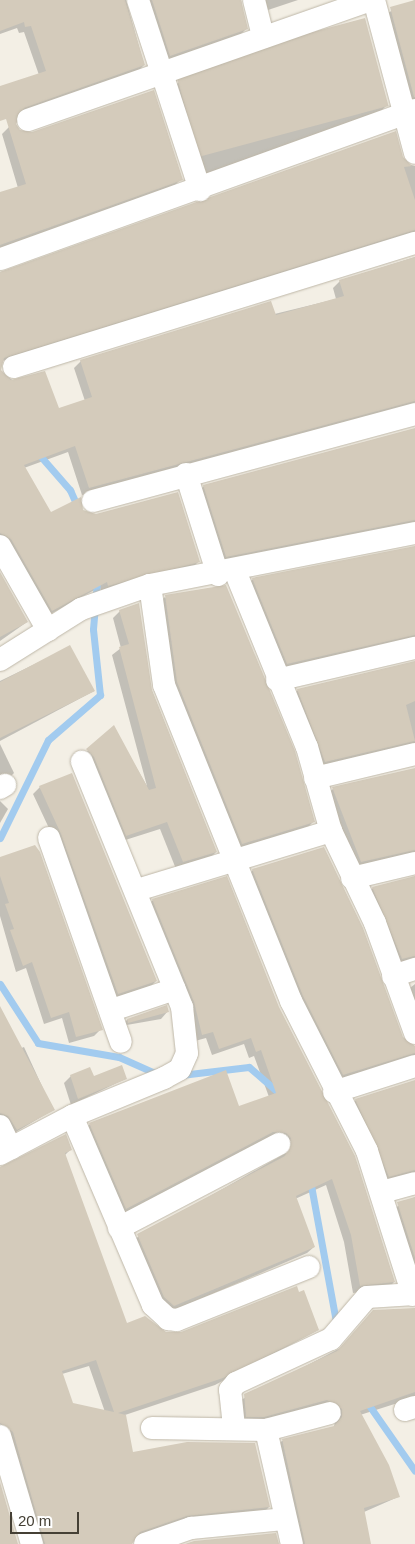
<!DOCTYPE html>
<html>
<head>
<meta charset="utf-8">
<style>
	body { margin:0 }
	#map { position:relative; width:415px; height:1544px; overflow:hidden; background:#f3efe5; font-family:Arial,sans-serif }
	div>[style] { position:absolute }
	.shadow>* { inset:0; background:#0003 }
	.stream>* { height:7px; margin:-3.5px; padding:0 3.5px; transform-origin:3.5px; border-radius:3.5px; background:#a2cbef }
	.building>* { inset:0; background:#d4cbbb; transform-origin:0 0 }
	.roads { filter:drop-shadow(0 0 1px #beb7a8) drop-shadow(0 0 1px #beb7a8) }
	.street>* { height:22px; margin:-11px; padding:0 11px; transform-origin:11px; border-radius:11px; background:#fff }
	span { translate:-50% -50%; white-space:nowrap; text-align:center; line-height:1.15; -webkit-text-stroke:4.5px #fff; paint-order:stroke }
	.scale { position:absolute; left:10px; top:1512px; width:69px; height:22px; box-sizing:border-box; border:2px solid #454035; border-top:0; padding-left:6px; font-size:15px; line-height:18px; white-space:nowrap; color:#454035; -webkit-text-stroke:4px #fff; paint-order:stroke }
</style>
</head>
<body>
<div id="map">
	<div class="shadow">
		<div style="clip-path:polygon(0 0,126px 0,144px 65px,137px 72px,16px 114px,0 91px,39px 75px,24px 32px,19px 33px,17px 28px,0 34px)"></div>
		<div style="clip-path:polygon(141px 0,241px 0,246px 29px,239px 36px,163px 62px)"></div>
		<div style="clip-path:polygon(257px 0,298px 0,262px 12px)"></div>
		<div style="clip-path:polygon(415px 0,415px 109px,383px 15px)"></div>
		<div style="clip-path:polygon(179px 82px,387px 105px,380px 112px,201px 177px,172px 89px)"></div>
		<div style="clip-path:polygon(9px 127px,19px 131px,181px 179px,174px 186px,0 249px,0 194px,18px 188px,2px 134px)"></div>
		<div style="clip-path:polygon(404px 163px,415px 166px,415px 239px,403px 237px,2px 361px,0 372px,58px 409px,85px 401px,74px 368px,81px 361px,336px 299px,333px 288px,340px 281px,415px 257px,415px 414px,404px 408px,82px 495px,68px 452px,24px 468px,50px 514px,82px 511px,199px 561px,192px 568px,101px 592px,100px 587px,45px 617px,0 545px,0 272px)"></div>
		<div style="clip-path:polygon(415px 429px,415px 530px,219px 563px,197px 493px,204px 486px)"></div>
		<div style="clip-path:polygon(415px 548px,415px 645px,280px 670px,246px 586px,253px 579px)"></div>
		<div style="clip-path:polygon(0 575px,27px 622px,0 641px)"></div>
		<div style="clip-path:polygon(165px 597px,313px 822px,306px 829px,235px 851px,170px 689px,158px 604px)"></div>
		<div style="clip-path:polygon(120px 611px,216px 852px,209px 859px,176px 869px,160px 829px,119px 842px,80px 758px,113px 727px,147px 786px,112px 655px,121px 648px,113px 618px)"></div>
		<div style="clip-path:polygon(70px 647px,94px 691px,0 741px,0 681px)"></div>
		<div style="clip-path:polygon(415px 663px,415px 754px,318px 768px,291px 697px,298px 690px)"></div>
		<div style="clip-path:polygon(0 744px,14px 773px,7px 780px,0 780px)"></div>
		<div style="clip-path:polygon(415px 769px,415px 863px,354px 869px,326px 795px,333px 789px)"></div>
		<div style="clip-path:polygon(40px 787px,156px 981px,149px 988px,111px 1000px,55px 841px,33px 794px)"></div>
		<div style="clip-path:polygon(0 801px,8px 809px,0 823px)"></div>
		<div style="clip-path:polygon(0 859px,101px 1029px,94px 1036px,69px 1043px,62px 1018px,44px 1024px,26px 968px,16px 972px,0 916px)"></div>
		<div style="clip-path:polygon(253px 870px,402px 1039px,415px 1047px,415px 1062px,336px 1081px,246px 877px)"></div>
		<div style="clip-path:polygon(415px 878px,415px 967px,395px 966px,366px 895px,373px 888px)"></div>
		<div style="clip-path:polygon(153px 900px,278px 1007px,394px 1282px,387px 1289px,353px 1293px,344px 1242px,326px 1185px,295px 1199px,314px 1247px,307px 1253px,168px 1313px,131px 1241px,286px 1153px,280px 1140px,119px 1215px,83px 1131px,90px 1124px,238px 1108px,269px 1097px,254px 1056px,249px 1058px,244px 1044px,212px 1055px,206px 1038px,195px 1041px,146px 907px)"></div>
		<div style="clip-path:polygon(415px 984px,415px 1020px,405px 992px)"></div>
		<div style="clip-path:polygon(168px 1011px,161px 1019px,121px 1026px,127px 1020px)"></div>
		<div style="clip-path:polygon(0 1025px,19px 1049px,24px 1047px,53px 1110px,9px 1136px,0 1122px)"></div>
		<div style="clip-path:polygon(71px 1076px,93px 1077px,125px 1079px,71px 1105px,64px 1083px)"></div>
		<div style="clip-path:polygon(415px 1081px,415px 1181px,382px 1183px,349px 1107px,356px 1100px)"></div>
		<div style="clip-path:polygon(evenodd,71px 1149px,65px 1155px,126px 1325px,166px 1333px,318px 1330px,215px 1385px,125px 1415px,132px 1453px,269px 1507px,262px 1514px,133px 1538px,131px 1544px,37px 1544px,0 1436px,0 1167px,71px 1149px,89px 1366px,105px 1412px,72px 1404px,62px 1374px,89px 1366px)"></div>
		<div style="clip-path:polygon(415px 1197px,415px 1281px,391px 1210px)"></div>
		<div style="clip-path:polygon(415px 1309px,415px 1406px,404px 1401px,360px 1415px,398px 1497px,364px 1512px,368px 1544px,297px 1544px,275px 1447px,282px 1441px,334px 1427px,336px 1416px,240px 1423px,237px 1402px)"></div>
	</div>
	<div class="stream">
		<div style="left:36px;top:451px;width:52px;rotate:48.9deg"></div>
		<div style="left:70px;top:490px;width:20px;rotate:66deg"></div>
		<div style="left:0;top:838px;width:109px;rotate:-63.9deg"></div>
		<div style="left:48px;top:740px;width:69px;rotate:-40.9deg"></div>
		<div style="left:100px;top:695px;width:66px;rotate:-96.1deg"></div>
		<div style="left:93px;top:629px;width:48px;rotate:-85.2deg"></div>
		<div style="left:0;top:984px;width:70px;rotate:57.2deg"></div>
		<div style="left:38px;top:1043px;width:82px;rotate:9.8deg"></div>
		<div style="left:119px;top:1057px;width:39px;rotate:24deg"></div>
		<div style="left:181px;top:1075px;width:68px;rotate:-6.7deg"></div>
		<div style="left:249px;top:1067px;width:40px;rotate:41deg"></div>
		<div style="left:310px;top:1180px;width:149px;rotate:79.6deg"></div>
		<div style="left:366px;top:1401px;width:85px;rotate:55deg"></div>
	</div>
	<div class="building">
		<div style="clip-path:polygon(0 0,125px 0,145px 65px,24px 108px,16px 124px,20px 130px,32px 132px,154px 90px,183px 180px,0 245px,0 192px,26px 184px,6px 119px,0 121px,0 86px,46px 71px,31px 26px,25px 27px,24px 22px,0 31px)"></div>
		<div style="clip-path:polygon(152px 0,241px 0,248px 29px,170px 56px)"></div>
		<div style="clip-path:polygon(415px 0,415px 97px,414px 97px,390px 7px)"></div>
		<div style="left:365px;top:18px;width:91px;height:197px;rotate:75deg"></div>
		<div style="clip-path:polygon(396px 131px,403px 157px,412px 166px,404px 167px,415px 200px,415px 230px,4px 358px,1px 370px,11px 380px,45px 371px,59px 408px,92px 397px,80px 360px,271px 301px,276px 315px,344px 296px,339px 280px,415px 257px,415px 401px,89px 488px,75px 446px,24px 465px,51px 512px,81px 497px,83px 510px,96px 514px,178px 492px,200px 562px,108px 586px,107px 582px,52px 611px,11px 539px,0 533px,0 272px)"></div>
		<div style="clip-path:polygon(415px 428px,415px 520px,226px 557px,203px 485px)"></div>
		<div style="clip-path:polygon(415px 546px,415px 635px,287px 664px,252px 578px)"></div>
		<div style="clip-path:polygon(0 572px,28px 622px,0 637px)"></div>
		<div style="clip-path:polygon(226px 585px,295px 751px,315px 822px,242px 844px,177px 682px,165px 595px)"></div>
		<div style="clip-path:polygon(139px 603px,152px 690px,217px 852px,183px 862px,167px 822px,126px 836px,94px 757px,86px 749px,114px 725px,149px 790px,156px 788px,119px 647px,129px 644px,119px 610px)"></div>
		<div style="clip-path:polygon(70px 645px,95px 691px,0 738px,0 682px)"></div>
		<div style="clip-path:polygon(415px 661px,415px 701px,406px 705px,415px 741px,325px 762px,297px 689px)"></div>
		<div style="clip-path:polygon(415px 768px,415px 850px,361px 862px,332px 787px)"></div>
		<div style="clip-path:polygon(72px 773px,157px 981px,118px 994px,61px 834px,39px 786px)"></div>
		<div style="clip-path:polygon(35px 845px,40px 852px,103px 1030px,76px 1037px,69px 1012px,51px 1018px,32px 962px,23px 966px,10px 930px,14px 929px,5px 904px,9px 903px,0 876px,0 857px)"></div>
		<div style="clip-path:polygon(324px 847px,363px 928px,403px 1037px,415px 1046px,415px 1053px,343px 1075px,303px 996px,252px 869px)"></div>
		<div style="clip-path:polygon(227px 876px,279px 1007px,355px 1156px,395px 1282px,360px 1286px,351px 1235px,332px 1179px,296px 1196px,315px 1247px,174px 1306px,164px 1297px,137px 1234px,285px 1156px,291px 1138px,286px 1133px,273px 1132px,126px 1209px,89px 1123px,226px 1070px,239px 1106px,276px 1093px,261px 1050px,256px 1052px,251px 1038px,219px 1049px,213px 1032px,202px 1035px,194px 1002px,152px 899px)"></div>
		<div style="clip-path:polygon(415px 876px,415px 956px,402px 959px,372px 887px)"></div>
		<div style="clip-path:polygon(167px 1005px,169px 1012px,128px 1023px,127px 1019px)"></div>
		<div style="clip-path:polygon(0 1006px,55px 1110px,17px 1130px,8px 1116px,0 1113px)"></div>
		<div style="clip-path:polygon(122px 1065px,127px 1079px,78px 1099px,70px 1075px,90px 1067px,94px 1076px)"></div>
		<div style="clip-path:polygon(415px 1080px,415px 1170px,389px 1177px,355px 1099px)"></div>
		<div style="clip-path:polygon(evenodd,66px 1134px,72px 1150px,65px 1153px,127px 1323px,145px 1316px,166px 1332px,181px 1332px,297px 1286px,299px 1292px,304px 1290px,319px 1330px,223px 1378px,118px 1413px,126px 1415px,133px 1452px,187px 1442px,255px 1443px,270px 1507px,187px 1516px,140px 1532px,132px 1544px,45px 1544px,13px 1432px,0 1423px,0 1167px,66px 1134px,96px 1360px,114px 1412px,73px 1403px,62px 1371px,96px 1360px)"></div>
		<div style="clip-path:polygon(415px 1197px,415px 1258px,397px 1202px)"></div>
		<div style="clip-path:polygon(415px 1308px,415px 1392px,360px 1411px,389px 1465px,400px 1497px,364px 1508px,371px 1544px,305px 1544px,282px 1439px,334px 1426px,342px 1417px,342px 1409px,327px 1400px,264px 1417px,246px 1417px,244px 1394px,337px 1351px,373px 1310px)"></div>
		<div style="clip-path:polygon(0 1482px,18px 1544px,0 1544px)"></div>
		<div style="clip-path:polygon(276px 1533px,279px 1544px,185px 1544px,194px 1541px)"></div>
	</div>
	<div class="roads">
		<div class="street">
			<div style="left:138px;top:0;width:200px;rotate:71.9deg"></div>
			<div style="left:254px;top:0;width:38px;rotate:76deg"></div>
			<div style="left:374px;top:0;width:158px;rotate:75deg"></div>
			<div style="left:28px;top:120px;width:362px;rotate:-19.3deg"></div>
			<div style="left:1px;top:259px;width:440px;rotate:-19.8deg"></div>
			<div style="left:14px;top:367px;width:420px;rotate:-17.2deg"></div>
			<div style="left:186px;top:474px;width:106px;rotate:72.4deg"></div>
			<div style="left:93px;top:501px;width:334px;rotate:-15.1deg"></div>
			<div style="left:0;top:546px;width:97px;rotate:60.3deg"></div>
			<div style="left:235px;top:571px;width:190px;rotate:67.8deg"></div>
			<div style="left:307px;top:747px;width:87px;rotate:74.1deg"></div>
			<div style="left:331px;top:831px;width:102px;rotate:64.4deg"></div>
			<div style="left:375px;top:923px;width:117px;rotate:70deg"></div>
			<div style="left:150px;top:585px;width:101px;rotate:82deg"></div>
			<div style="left:164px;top:685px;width:341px;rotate:68.1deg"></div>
			<div style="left:291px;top:1001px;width:168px;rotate:63.1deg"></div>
			<div style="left:367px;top:1151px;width:151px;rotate:72.3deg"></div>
			<div style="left:0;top:660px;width:96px;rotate:-32.2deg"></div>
			<div style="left:81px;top:609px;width:73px;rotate:-19.2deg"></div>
			<div style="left:150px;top:585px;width:270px;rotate:-11.1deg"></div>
			<div style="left:277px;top:680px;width:142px;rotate:-13.1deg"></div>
			<div style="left:315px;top:778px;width:103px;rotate:-13.5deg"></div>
			<div style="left:0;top:788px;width:6px;rotate:-31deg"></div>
			<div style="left:49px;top:838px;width:216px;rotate:70.6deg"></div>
			<div style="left:352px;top:878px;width:65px;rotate:-13.4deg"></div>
			<div style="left:137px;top:890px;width:203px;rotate:-16.9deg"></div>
			<div style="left:393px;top:976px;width:23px;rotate:-18deg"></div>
			<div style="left:112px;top:1010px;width:66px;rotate:-18.4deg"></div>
			<div style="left:334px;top:1092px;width:85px;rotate:-17.8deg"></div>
			<div style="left:72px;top:1116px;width:206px;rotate:66.8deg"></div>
			<div style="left:153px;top:1305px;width:21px;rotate:43deg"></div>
			<div style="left:168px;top:1319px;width:9px;rotate:6deg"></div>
			<div style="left:177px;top:1320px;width:142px;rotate:-21.9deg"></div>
			<div style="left:0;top:1126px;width:25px;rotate:64deg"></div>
			<div style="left:0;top:1154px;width:81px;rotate:-27.8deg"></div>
			<div style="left:72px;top:1116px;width:100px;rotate:-22.4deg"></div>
			<div style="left:164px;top:1078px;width:18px;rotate:-29deg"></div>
			<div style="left:180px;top:1069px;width:17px;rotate:-66deg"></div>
			<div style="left:187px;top:1053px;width:46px;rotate:-96.2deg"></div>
			<div style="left:182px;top:1007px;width:265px;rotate:-112.2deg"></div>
			<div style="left:382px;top:1192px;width:34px;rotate:-15deg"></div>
			<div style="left:119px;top:1228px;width:181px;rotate:-27.7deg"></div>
			<div style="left:405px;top:1410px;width:10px;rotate:-17deg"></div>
			<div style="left:234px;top:1427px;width:37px;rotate:-96deg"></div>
			<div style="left:230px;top:1390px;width:9px;rotate:-49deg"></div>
			<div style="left:236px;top:1383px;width:105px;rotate:-24.9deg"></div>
			<div style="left:331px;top:1339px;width:55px;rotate:-49.4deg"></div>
			<div style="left:367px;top:1297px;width:48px;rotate:-3.6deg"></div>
			<div style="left:152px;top:1428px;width:114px;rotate:1deg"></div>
			<div style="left:266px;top:1430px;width:66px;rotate:-14.9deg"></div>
			<div style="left:266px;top:1430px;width:117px;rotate:77.2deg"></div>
			<div style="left:0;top:1436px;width:113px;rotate:73.5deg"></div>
			<div style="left:145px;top:1544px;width:49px;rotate:-19.2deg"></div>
			<div style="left:191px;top:1528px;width:93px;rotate:-5.5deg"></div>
		</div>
	</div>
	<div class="scale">20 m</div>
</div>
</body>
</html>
